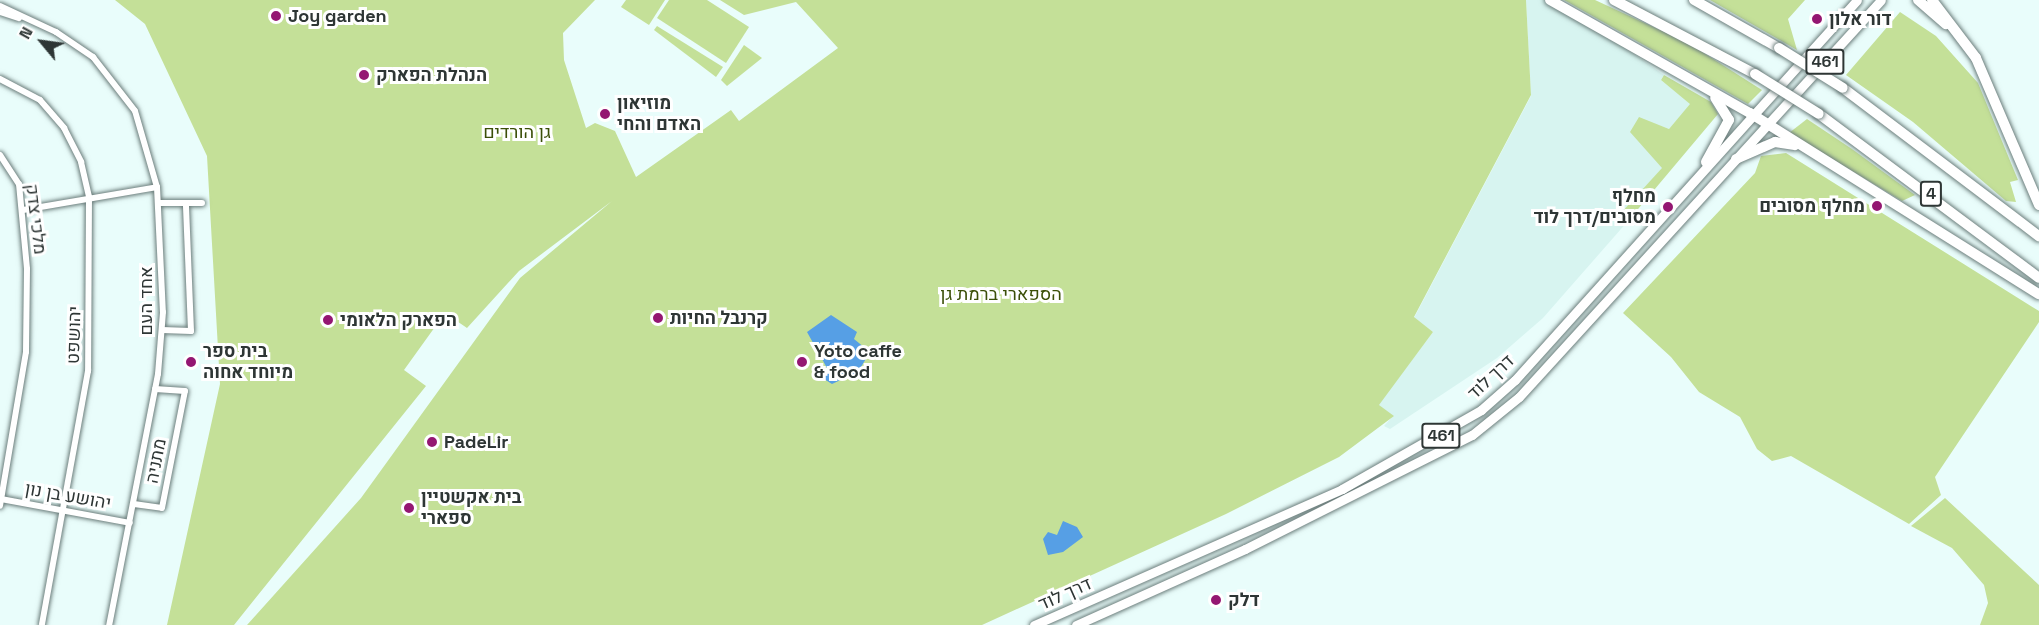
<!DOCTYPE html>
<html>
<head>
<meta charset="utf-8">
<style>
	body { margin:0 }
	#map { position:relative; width:2039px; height:625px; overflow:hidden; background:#e9fdfb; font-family:"Space Grotesk",Heebo,sans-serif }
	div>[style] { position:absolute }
	.built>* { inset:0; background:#d7f4f0 }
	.green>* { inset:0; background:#c4e098 }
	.water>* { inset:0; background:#569fe5 }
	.roads { filter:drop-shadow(0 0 2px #6c7e7c) drop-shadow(0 0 2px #6c7e7c) }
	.street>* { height:6px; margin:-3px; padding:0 3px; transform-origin:3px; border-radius:3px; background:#fff }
	.primary>* { height:9px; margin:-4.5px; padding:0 4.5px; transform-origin:4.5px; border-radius:4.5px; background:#fff }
	.highway>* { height:10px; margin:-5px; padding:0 5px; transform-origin:5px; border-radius:5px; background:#fff }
	.bridges { filter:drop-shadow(0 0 2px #6c7e7c) drop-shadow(0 0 2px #6c7e7c) }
	.highway-bridge>* { height:10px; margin:-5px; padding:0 5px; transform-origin:5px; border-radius:5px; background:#fff }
	.dots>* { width:16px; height:16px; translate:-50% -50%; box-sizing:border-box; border:3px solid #fff; border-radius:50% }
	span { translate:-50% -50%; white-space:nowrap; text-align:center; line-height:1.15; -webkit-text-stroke:6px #fff; paint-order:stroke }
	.shield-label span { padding:2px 4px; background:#fff; border:2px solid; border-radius:4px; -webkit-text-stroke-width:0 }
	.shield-label { font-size:16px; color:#2e3635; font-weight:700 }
	.poi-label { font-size:18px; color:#2e3635; font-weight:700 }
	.left { translate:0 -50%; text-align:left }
	.right { translate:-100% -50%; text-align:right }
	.park-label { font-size:18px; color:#3b4f08 }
	.street-label { font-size:18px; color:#2e3635 }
	.north { position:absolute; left:12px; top:12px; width:60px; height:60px; -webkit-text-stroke:4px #fff; paint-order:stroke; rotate:299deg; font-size:16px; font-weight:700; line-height:24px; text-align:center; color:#2e3635 }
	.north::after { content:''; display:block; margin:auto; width:21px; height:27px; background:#2e3635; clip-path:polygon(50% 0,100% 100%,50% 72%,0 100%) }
</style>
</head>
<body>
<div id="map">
	<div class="built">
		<div style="clip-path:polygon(1526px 0,1546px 0,1625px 48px,1664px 75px,1661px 80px,1691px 104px,1669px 129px,1639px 118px,1631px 132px,1663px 168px,1620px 214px,1628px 221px,1543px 318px,1497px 358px,1390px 429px,1384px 426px,1393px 416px,1378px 405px,1433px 332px,1414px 318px,1531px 96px)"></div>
	</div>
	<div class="green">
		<div style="clip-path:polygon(115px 0,595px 0,563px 33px,564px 60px,586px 128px,595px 123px,615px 131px,636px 177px,731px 110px,739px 121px,838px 48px,796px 2px,744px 15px,720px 0,1526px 0,1531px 95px,1414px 317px,1433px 332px,1379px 405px,1394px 416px,1339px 457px,1226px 514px,982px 625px,247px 625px,361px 498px,520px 278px,612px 201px,519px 271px,467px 328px,445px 313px,404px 370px,426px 386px,234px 625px,167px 625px,220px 384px,207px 156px,145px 24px)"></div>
		<div style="clip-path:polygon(626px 0,665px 0,649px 25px,621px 7px)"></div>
		<div style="clip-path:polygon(669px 0,707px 0,749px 27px,726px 63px,657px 18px)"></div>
		<div style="clip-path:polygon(1564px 0,1595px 0,1688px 43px,1762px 90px,1748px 104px)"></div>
		<div style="clip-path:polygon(1710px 0,1805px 0,1788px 19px,1797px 50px)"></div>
		<div style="clip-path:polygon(1900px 12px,1936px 36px,1978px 83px,2018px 180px,2010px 182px,2016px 202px,2006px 201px,1913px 122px,1846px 75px)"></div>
		<div style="clip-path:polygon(657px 26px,723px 67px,716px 77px,654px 30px)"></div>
		<div style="clip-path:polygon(744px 45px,762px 58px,727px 86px,721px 80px)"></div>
		<div style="clip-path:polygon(1664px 75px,1711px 102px,1718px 114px,1628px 221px,1620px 214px,1662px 168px,1630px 132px,1639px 117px,1669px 129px,1690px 104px,1661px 80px)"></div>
		<div style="clip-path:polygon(1807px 119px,1852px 149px,1915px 195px,1902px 201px,1789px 133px)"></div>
		<div style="clip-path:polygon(1786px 153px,2039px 311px,2039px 322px,1935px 477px,1941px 495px,1909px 524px,1791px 456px,1772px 461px,1757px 449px,1740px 417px,1699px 392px,1671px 357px,1623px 313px,1755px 173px,1761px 156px)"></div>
		<div style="clip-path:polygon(1945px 498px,2039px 585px,2039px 625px,1980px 625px,1988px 603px,1984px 585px,1952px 548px,1911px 526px)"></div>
	</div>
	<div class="water">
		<div style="clip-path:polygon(831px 315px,857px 332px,854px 339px,870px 352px,858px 372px,832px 384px,824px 379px,821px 372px,827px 368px,807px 332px)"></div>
		<div style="clip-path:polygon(1063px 521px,1077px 527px,1083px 537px,1063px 552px,1048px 555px,1043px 539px,1048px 532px,1057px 535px)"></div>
	</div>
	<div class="roads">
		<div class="street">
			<div style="left:0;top:6px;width:62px;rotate:24.9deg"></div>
			<div style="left:56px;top:32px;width:45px;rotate:34deg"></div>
			<div style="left:93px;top:57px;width:68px;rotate:52.1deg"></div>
			<div style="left:135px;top:111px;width:79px;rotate:73.9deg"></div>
			<div style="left:157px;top:187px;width:125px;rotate:87.3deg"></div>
			<div style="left:163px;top:312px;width:62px;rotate:94.6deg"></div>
			<div style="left:158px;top:374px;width:256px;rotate:101deg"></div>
			<div style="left:0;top:12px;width:20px;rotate:18deg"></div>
			<div style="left:0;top:79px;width:45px;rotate:27.7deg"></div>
			<div style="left:40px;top:100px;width:37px;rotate:49deg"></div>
			<div style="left:64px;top:128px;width:38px;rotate:63deg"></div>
			<div style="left:81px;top:162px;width:36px;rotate:77deg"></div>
			<div style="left:89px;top:197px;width:174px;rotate:90.3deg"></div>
			<div style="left:88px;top:371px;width:258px;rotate:100.3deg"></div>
			<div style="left:0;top:155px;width:35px;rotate:57deg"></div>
			<div style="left:19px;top:184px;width:85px;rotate:84.6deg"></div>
			<div style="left:27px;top:269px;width:83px;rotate:90.7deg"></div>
			<div style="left:26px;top:352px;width:156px;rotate:99.6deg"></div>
			<div style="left:158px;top:203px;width:44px"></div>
			<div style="left:23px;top:210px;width:136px;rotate:-9.7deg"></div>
			<div style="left:162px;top:330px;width:29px;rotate:2deg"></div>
			<div style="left:191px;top:331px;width:127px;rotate:-92.3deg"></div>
			<div style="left:1px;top:499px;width:131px;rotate:10.5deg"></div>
			<div style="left:134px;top:504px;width:28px;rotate:8deg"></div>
			<div style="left:162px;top:508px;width:119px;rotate:-78.9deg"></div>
			<div style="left:185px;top:391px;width:30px;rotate:-176deg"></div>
		</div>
		<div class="primary">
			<div style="left:1034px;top:625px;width:337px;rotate:-23.8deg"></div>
			<div style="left:1342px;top:489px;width:160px;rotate:-29.6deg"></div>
			<div style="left:1481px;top:410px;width:45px;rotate:-41.4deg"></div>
			<div style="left:1515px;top:380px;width:511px;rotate:-48.01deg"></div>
			<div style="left:1076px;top:625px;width:185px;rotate:-24.2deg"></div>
			<div style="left:1245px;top:549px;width:254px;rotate:-26.7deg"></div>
			<div style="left:1472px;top:435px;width:60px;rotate:-39deg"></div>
			<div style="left:1519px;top:397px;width:537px;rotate:-47.64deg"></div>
		</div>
		<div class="highway">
			<div style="left:1550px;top:0;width:230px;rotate:29.5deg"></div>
			<div style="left:1750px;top:113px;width:341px;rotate:32.1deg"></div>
			<div style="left:1614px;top:0;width:159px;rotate:27.7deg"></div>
			<div style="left:1694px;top:0;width:98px;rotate:29.5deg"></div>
			<div style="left:1918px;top:0;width:37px;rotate:41deg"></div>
			<div style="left:1932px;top:0;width:73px;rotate:52.8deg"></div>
			<div style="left:1976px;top:58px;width:160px;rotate:66.8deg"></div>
			<div style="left:1843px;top:88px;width:246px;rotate:37.1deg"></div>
			<div style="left:1819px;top:114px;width:274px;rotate:36.7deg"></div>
			<div style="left:1736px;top:159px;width:43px;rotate:-23.6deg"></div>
			<div style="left:1775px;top:142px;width:20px;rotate:9deg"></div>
			<div style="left:1706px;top:162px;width:48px;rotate:-61.3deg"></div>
			<div style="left:1729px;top:120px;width:26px;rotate:-122deg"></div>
		</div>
	</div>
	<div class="bridges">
		<div class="highway-bridge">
			<div style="left:1779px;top:48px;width:75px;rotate:32deg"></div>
			<div style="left:1755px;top:74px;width:75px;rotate:32deg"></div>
		</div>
	</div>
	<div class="dots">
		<div style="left:276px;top:16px;background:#941772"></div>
		<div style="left:1817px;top:19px;background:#941772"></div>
		<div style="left:364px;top:75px;background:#941772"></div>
		<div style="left:605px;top:114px;background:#941772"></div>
		<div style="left:1877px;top:206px;background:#941772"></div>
		<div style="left:1668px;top:207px;background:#941772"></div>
		<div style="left:658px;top:318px;background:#941772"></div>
		<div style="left:328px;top:320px;background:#941772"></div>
		<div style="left:191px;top:362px;background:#941772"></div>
		<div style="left:802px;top:362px;background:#941772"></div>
		<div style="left:432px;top:442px;background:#941772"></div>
		<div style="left:409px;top:508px;background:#941772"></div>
		<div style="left:1216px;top:600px;background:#941772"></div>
	</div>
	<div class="shield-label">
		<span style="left:1825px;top:62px">461</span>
		<span style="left:1931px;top:194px">4</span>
		<span style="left:1441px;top:436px">461</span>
	</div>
	<div class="poi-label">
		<span class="left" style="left:288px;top:16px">Joy garden</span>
		<span class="left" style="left:1829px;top:19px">דור אלון</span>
		<span class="left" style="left:376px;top:75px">הנהלת הפארק</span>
		<span class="left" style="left:617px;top:114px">מוזיאון<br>האדם והחי</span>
		<span class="right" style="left:1656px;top:207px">מחלף<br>מסובים/דרך לוד</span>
		<span class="right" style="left:1865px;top:206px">מחלף מסובים</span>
		<span class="left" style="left:670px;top:318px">קרנבל החיות</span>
		<span class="left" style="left:340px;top:320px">הפארק הלאומי</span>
		<span class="left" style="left:203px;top:362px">בית ספר<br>מיוחד אחוה</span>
		<span class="left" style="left:814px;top:362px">Yoto caffe<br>&amp; food</span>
		<span class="left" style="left:444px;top:442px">PadeLir</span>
		<span class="left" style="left:421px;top:508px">בית אקשטיין<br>ספארי</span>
		<span class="left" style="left:1228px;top:600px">דלק</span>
	</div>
	<div class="park-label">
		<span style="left:517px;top:132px">גן הורדים</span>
		<span style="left:1001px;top:294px">הספארי ברמת גן</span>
	</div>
	<div class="street-label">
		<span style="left:36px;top:219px;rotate:83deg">מלכי צדק</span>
		<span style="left:146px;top:301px;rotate:-90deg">אחד העם</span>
		<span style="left:74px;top:335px;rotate:-88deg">יהושפט</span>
		<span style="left:1491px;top:377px;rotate:-43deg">דרך לוד</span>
		<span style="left:156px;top:461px;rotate:-79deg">מתניה</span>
		<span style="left:68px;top:496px;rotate:10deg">יהושע בן נון</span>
		<span style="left:1065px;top:594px;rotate:-24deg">דרך לוד</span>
	</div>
	<div class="north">N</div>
</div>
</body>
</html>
